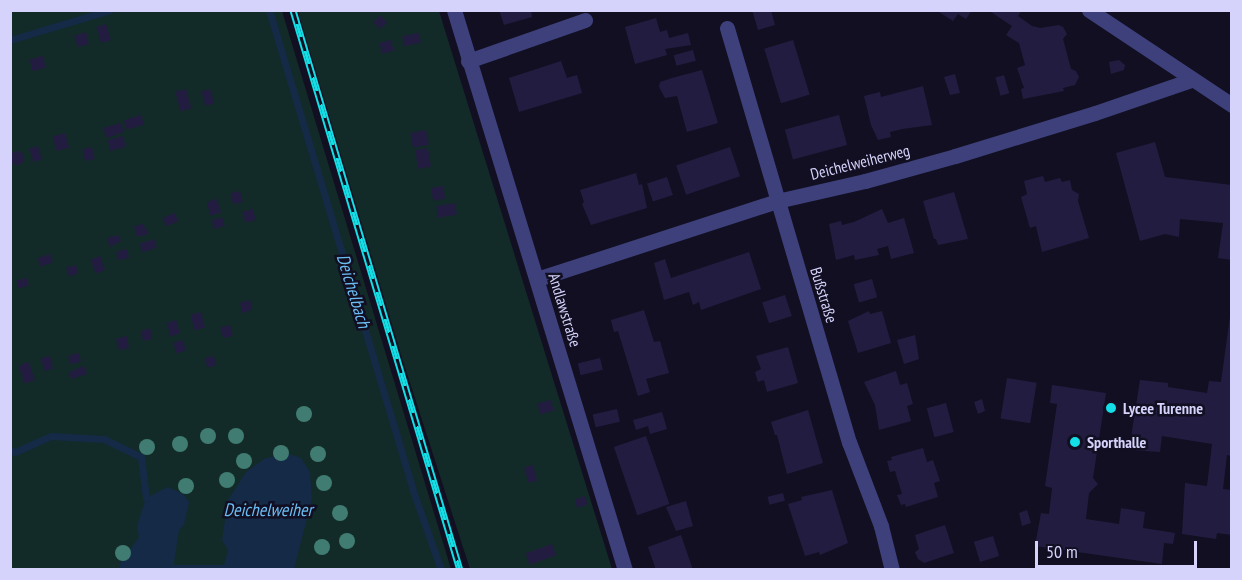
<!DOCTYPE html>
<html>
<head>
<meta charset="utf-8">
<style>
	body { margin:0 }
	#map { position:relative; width:1242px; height:580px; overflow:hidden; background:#110f21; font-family:"PT Sans Narrow",sans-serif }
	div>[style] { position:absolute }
	.green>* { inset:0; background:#132b28 }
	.water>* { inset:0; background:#142a47 }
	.stream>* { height:7px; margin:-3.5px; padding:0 3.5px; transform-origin:3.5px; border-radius:3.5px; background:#142a47 }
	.building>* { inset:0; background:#221d40; transform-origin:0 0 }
	.round { border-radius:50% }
	.minor>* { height:15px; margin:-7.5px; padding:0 7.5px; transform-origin:7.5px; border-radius:7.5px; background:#3e407c }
	.rail>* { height:7px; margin-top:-3.5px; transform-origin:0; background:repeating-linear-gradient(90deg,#110f21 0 14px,#14dfe7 0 28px); box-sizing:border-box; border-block:2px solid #14dfe7 }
	.trees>* { width:16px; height:16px; margin:-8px; border-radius:50%; background:#407c71 }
	.dots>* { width:16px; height:16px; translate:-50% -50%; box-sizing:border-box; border:3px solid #110f21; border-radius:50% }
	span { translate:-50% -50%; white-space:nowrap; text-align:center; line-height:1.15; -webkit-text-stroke:5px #110f21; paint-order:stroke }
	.street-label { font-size:16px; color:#d5d3fb }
	.poi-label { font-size:16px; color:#d5d3fb; font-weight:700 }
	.left { translate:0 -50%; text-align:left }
	.water-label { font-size:18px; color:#6abcf2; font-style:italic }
	.frame { position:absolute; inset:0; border:12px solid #d5d3fb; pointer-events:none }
	.scale { position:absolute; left:1035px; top:541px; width:162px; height:27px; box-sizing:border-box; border:3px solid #d5d3fb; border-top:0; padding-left:8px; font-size:18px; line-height:21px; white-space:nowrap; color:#d5d3fb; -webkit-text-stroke:4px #110f21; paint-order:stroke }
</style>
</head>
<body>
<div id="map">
	<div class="green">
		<div style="clip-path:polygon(10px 11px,282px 11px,451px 569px,11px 569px)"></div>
		<div style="clip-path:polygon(298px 11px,439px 11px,612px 569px,470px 569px,403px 361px)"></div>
	</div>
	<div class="water">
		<div style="clip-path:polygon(286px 453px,301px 458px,310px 472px,312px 499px,294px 569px,223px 569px,228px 550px,222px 540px,228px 500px,246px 472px,264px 459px)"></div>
		<div style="clip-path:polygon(168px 487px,183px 494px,189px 502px,184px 525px,179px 530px,173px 569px,120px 569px,120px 563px,139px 537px,137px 526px,146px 498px)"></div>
	</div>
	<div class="stream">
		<div style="left:269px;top:10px;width:499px;rotate:73.3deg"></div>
		<div style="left:412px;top:488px;width:87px;rotate:70.5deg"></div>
		<div style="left:10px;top:40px;width:104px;rotate:-16.7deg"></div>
		<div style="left:10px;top:450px;width:5px;rotate:22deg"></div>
		<div style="left:15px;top:452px;width:39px;rotate:-24deg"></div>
		<div style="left:51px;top:436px;width:53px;rotate:3.2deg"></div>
		<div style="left:104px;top:439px;width:41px;rotate:25.9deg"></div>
		<div style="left:141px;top:457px;width:41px;rotate:83deg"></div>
		<div style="left:173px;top:568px;width:51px"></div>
	</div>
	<div class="building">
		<div style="clip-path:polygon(499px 10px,531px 10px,532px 17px,504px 25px)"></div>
		<div style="clip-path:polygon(752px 10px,771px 10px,775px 25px,758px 30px)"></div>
		<div style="clip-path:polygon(936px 10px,972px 10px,966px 19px,958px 14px,953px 21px)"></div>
		<div style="clip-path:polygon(988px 10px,1022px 10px,1018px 16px,1032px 26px,1040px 28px,1059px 25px,1063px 27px,1067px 34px,1063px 39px,1071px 69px,1076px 71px,1079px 77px,1075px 85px,1063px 88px,1064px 91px,1023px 99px,1021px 89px,1024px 88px,1017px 68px,1025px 65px,1019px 43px,1006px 35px,1012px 26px)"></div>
		<div style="clip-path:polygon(380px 15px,387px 22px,381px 29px,373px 23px)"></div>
		<div style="clip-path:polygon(656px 18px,660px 32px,667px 30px,669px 38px,688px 33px,691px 45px,665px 49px,667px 55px,635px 64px,625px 27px)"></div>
		<div style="left:106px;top:24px;width:17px;height:10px;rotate:73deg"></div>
		<div style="clip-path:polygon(86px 32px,89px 44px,78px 47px,74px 36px)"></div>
		<div style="left:419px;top:33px;width:10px;height:17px;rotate:79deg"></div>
		<div style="left:391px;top:40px;width:11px;height:12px;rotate:75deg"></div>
		<div style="left:793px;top:40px;width:57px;height:30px;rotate:73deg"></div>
		<div style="left:693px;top:50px;width:11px;height:20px;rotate:75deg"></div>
		<div style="left:43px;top:56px;width:12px;height:14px;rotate:76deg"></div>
		<div style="clip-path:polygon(1119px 60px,1125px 65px,1124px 70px,1111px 74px,1109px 62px)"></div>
		<div style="clip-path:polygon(561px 61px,567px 78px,577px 75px,582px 93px,519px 112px,509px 78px)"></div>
		<div style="clip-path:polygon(702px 70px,718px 123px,687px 132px,677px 96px,665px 98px,659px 87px,660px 82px,672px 78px)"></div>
		<div style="clip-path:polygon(955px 74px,960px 93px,950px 95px,944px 77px)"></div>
		<div style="left:1004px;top:75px;width:19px;height:9px;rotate:74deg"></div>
		<div style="clip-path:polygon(923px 86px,932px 125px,902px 129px,890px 132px,891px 137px,878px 140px,871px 125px,864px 96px,880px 92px,881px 97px)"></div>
		<div style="left:186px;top:89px;width:20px;height:11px;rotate:75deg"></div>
		<div style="left:210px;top:89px;width:15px;height:9px;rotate:74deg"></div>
		<div style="left:141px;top:115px;width:10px;height:18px;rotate:73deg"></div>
		<div style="left:839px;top:115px;width:31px;height:56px;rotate:75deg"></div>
		<div style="clip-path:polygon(121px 123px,124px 132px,107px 138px,103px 128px)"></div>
		<div style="left:426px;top:130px;width:15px;height:16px;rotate:79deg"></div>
		<div style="left:65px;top:133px;width:15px;height:13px;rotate:74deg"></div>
		<div style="left:123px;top:136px;width:11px;height:16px;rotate:75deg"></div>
		<div style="clip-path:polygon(1155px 142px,1165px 177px,1232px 185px,1232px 260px,1218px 258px,1223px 223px,1180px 219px,1179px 237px,1165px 234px,1140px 241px,1116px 153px)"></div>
		<div style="left:38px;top:146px;width:14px;height:9px;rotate:73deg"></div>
		<div style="left:92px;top:147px;width:12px;height:10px;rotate:76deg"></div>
		<div style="left:730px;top:147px;width:31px;height:57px;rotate:71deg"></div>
		<div style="left:428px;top:148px;width:19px;height:13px;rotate:81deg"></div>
		<div class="round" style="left:10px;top:151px;width:14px;height:14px"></div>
		<div style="clip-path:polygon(636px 173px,639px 185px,642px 184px,647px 208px,591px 225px,582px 204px,584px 202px,580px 190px)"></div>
		<div style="clip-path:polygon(1043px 176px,1045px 182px,1060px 178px,1062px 182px,1070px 180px,1072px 190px,1079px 194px,1078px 201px,1089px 238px,1042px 252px,1036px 226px,1030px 228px,1021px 197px,1027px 194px,1024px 181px)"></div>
		<div style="left:667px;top:177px;width:19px;height:21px;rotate:72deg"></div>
		<div style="left:443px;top:186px;width:13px;height:12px;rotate:81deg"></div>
		<div style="left:240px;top:191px;width:11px;height:10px;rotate:75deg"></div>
		<div style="clip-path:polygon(954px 192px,968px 239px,938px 245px,936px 239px,934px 239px,923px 201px)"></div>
		<div style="left:217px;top:199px;width:14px;height:11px;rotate:73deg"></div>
		<div style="left:455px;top:203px;width:12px;height:19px;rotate:81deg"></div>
		<div style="left:253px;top:209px;width:11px;height:11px;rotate:75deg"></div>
		<div style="clip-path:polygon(882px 209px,888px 223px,904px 218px,914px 253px,891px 259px,888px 246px,877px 249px,879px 255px,855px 260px,854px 255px,836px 260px,829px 224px,841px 221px,842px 225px,854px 222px)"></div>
		<div style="left:175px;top:213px;width:9px;height:13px;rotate:69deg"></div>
		<div style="left:222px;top:217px;width:9px;height:11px;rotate:72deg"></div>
		<div style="clip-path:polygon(143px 224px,149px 234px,137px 237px,134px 226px)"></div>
		<div style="clip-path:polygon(119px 235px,121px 241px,110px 247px,107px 238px)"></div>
		<div style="left:154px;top:239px;width:9px;height:15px;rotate:72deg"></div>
		<div style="left:127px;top:249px;width:9px;height:11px;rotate:77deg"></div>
		<div style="clip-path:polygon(749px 252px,761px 289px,701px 310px,699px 302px,693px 305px,689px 292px,664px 300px,654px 263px,665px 259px,671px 278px)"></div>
		<div style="left:50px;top:254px;width:9px;height:13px;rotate:72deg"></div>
		<div style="left:100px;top:256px;width:15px;height:10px;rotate:70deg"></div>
		<div style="left:76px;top:265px;width:9px;height:10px;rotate:77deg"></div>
		<div style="left:27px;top:278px;width:8px;height:11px;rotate:76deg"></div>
		<div style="left:872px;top:279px;width:19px;height:19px;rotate:74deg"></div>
		<div style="left:785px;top:295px;width:22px;height:24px;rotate:72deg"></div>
		<div style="clip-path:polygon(250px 300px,252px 310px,242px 313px,240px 303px)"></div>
		<div style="clip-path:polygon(644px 310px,654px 342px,660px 341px,669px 373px,646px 379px,650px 392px,638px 396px,618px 331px,614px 332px,611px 320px)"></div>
		<div style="clip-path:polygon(869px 311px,870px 314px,882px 311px,891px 343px,858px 353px,848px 321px)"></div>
		<div style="left:201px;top:312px;width:16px;height:11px;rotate:75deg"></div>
		<div style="clip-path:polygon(1230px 316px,1232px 456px,1227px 455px,1223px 489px,1232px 490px,1232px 535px,1217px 533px,1216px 539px,1182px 534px,1185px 483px,1207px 486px,1212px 444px,1162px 436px,1160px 452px,1129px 450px,1140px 380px,1168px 383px,1168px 387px,1207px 393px,1209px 381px,1221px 382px)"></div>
		<div style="left:176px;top:320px;width:14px;height:10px;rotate:73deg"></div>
		<div style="left:230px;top:325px;width:11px;height:10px;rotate:75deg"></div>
		<div style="clip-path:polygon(150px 328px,152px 339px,143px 341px,141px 331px)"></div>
		<div style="clip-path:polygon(915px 335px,919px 359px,904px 364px,897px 340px)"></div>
		<div style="clip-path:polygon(127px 336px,129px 348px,119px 350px,116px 339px)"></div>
		<div style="left:183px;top:340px;width:11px;height:10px;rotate:75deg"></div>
		<div style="clip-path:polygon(788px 347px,798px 383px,767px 392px,764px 380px,758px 382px,755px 372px,761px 369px,756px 356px)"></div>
		<div style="left:79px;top:353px;width:9px;height:11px;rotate:77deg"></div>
		<div style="left:50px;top:356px;width:13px;height:9px;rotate:77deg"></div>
		<div style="left:214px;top:356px;width:10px;height:9px;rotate:79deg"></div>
		<div style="left:600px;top:358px;width:12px;height:23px;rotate:76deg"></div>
		<div style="left:29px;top:362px;width:19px;height:11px;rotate:72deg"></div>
		<div style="clip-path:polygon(84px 366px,87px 374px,71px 379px,69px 372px)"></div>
		<div style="clip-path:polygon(896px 371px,900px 385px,907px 383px,913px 404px,907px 406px,911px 421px,879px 430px,875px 405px,864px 382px)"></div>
		<div style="left:1007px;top:378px;width:30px;height:41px;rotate:9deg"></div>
		<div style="clip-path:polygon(1052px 385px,1106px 393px,1093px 478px,1098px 484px,1089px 493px,1086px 519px,1119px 524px,1121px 508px,1145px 512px,1143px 528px,1175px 533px,1173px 544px,1164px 543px,1162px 564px,1035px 546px,1041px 513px,1049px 514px,1052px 488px,1045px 486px,1057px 404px,1050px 403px)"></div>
		<div style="clip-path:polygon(982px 399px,985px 411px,978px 414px,974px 402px)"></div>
		<div style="left:551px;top:400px;width:11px;height:14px;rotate:75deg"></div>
		<div style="left:946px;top:403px;width:30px;height:20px;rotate:75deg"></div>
		<div style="left:617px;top:409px;width:13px;height:25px;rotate:77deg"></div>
		<div style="clip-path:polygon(808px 410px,823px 463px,787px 474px,777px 435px,775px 435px,771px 422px)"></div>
		<div style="clip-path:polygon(662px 412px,667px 429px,650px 434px,648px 426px,636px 430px,633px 420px)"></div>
		<div style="left:646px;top:436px;width:72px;height:34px;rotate:71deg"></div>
		<div style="clip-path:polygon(923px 448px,927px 462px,933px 460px,940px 481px,934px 483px,938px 497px,906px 507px,905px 504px,901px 505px,897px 495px,902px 494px,895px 471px,890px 472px,887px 461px,892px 460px,891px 457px)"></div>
		<div style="left:533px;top:465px;width:16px;height:9px;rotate:75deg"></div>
		<div style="clip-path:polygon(832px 490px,848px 543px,820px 555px,819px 552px,805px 556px,788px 504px,802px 500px,801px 497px)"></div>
		<div style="left:783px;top:493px;width:8px;height:16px;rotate:76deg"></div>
		<div style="left:585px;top:496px;width:9px;height:11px;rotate:72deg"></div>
		<div style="clip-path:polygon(686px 501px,693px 526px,676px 531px,666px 507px)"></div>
		<div style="clip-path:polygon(1027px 510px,1031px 523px,1022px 526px,1019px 513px)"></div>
		<div style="clip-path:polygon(945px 525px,954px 553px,924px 563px,918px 559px,915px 552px,919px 549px,915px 535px)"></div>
		<div style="clip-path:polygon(681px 535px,693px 570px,656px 570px,648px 547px)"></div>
		<div style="left:993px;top:536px;width:21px;height:20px;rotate:73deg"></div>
		<div style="left:552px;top:544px;width:12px;height:28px;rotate:70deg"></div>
	</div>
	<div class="minor">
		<div style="left:454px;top:10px;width:586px;rotate:73.02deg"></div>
		<div style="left:1089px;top:10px;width:172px;rotate:33.6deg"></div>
		<div style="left:727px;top:28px;width:432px;rotate:73.6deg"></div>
		<div style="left:849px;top:442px;width:90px;rotate:69.1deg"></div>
		<div style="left:881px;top:526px;width:45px;rotate:76deg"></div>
		<div style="left:468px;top:61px;width:124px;rotate:-19.3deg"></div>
		<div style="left:537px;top:279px;width:252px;rotate:-18deg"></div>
		<div style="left:777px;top:201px;width:90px;rotate:-12.8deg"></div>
		<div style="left:865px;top:181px;width:93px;rotate:-15.5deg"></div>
		<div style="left:955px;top:156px;width:146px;rotate:-17.1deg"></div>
		<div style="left:1095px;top:113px;width:102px;rotate:-19deg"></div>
	</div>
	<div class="rail">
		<div style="left:293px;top:10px;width:584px;rotate:73.39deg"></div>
	</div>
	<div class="trees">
		<div style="left:304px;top:414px"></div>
		<div style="left:208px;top:436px"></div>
		<div style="left:236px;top:436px"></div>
		<div style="left:180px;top:444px"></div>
		<div style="left:147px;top:447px"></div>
		<div style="left:281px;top:453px"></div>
		<div style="left:318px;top:454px"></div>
		<div style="left:244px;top:461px"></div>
		<div style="left:227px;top:480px"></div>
		<div style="left:324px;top:483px"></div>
		<div style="left:186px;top:486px"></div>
		<div style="left:340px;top:513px"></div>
		<div style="left:347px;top:541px"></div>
		<div style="left:322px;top:547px"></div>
		<div style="left:123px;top:553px"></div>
	</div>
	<div class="dots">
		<div style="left:1111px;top:408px;background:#14dfe7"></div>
		<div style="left:1075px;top:442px;background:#14dfe7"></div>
	</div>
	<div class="street-label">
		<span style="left:860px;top:162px;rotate:-14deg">Deichelweiherweg</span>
		<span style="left:824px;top:295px;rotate:73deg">Bußstraße</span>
		<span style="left:565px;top:310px;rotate:73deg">Andlawstraße</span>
	</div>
	<div class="poi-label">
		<span class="left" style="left:1123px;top:408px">Lycee Turenne</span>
		<span class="left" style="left:1087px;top:442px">Sporthalle</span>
	</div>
	<div class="water-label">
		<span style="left:353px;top:291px;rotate:73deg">Deichelbach</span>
		<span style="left:268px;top:510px">Deichelweiher</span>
	</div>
	<div class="frame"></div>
	<div class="scale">50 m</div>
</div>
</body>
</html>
